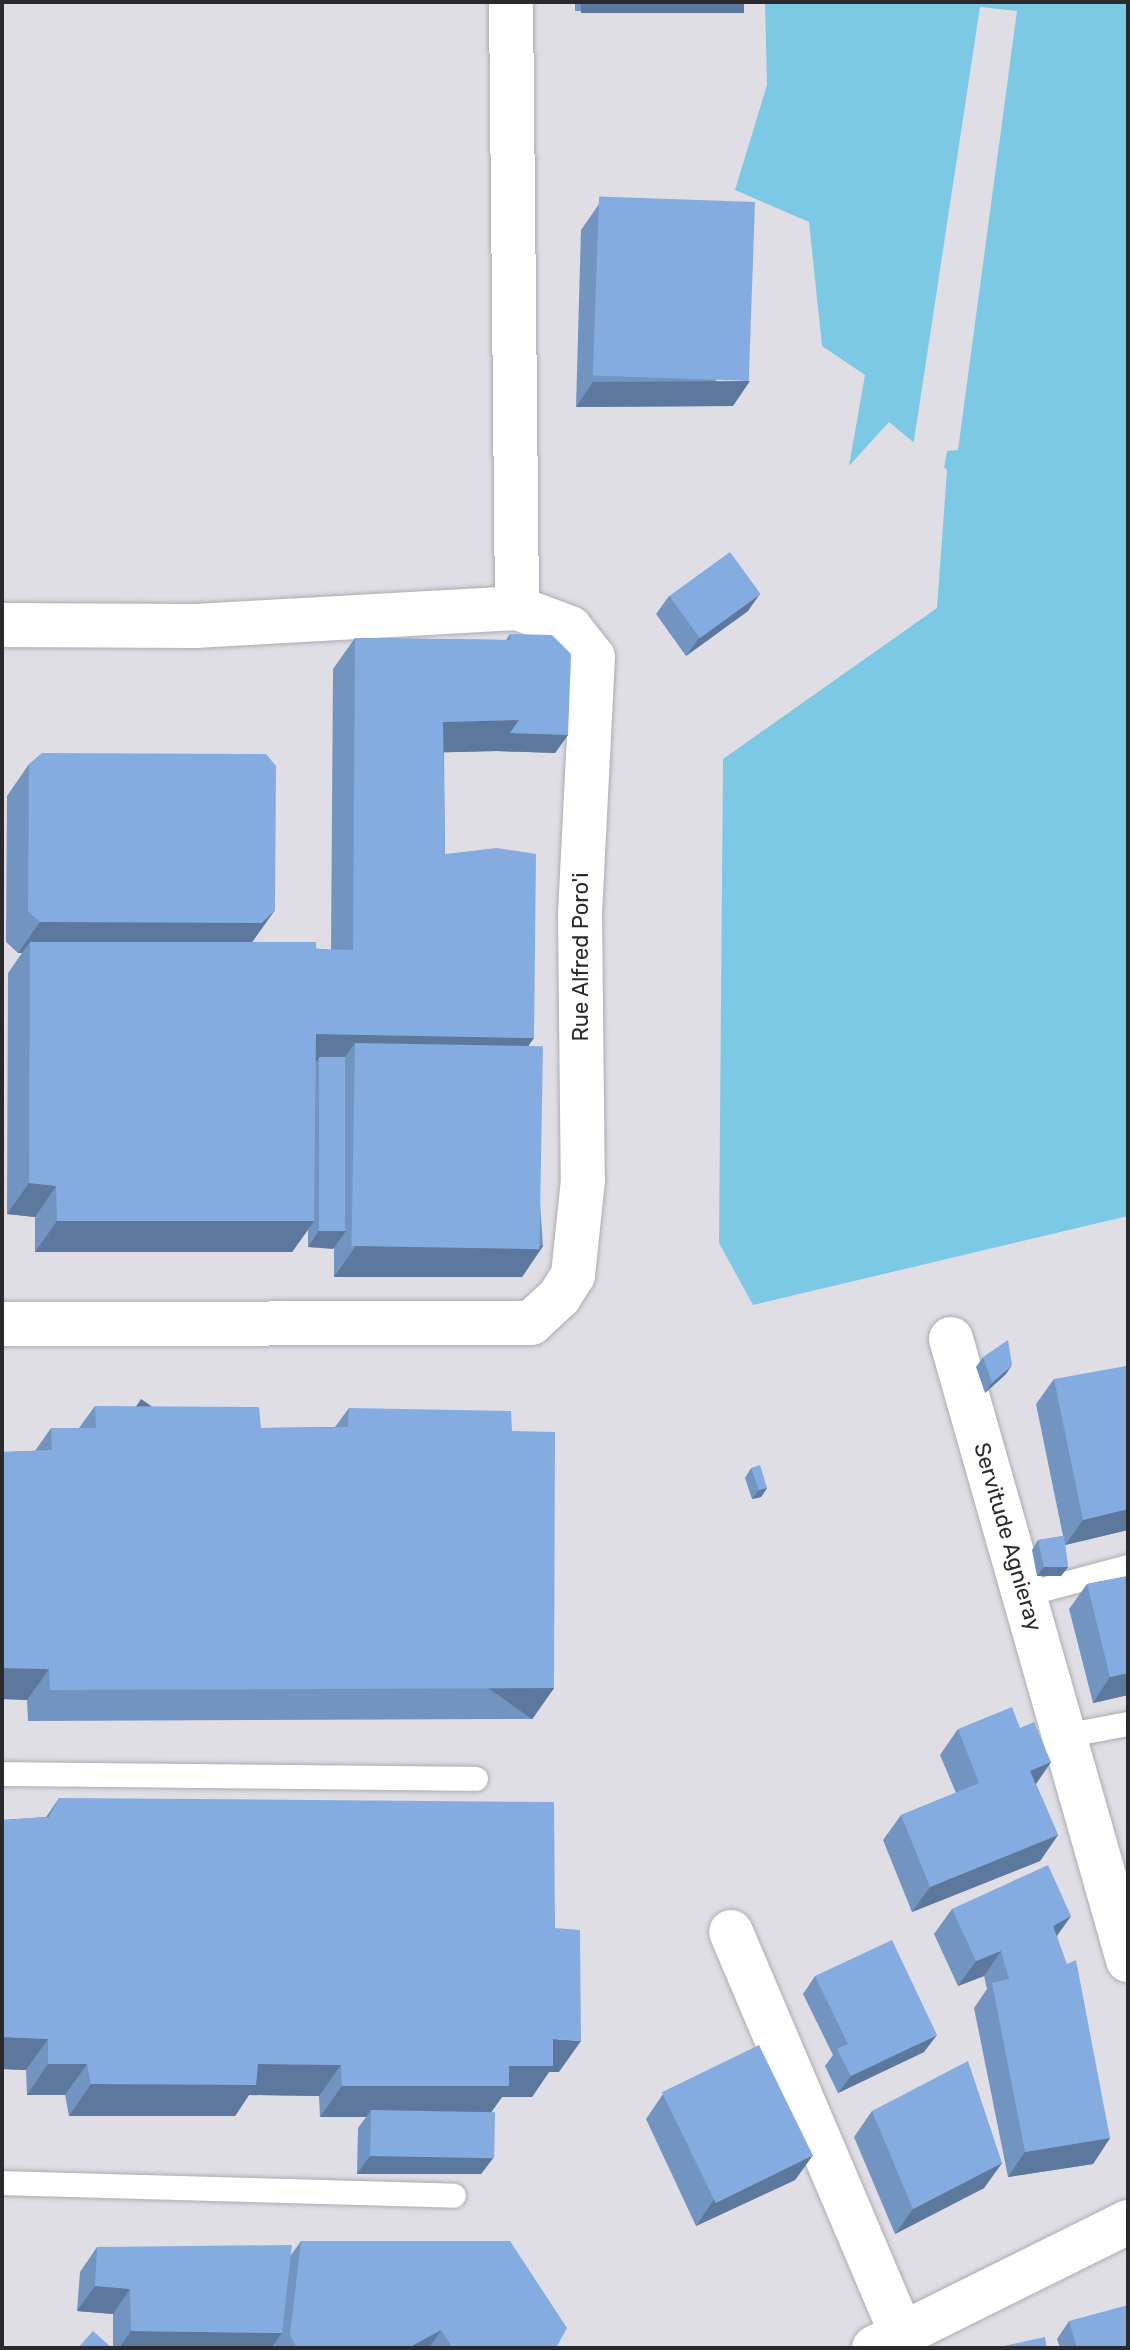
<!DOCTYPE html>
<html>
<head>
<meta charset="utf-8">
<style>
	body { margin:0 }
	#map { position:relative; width:1130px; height:2350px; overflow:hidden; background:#dfdee5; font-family:Rubik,sans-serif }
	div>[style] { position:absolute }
	.water>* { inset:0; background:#7bc9e5 }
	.pier>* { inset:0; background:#dfdee5 }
	.roads { filter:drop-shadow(0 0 2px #acabb2) drop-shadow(0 0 2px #acabb2) }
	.lane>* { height:24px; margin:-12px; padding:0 12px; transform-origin:12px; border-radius:12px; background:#fff }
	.street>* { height:44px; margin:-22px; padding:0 22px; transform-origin:22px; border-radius:22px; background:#fff }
	.secondary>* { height:44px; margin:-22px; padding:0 22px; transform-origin:22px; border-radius:22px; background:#fff }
	.wall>* { inset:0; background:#7294c1; transform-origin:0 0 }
	.shaded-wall>* { inset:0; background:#5d789d; transform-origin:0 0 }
	.building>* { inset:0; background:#85ace0; transform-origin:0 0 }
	span { translate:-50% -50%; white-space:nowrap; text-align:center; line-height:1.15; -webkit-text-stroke:6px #fff; paint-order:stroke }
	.street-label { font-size:22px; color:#2a2a2c }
	.frame { position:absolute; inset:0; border:4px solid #2a2a2c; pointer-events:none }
</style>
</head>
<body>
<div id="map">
	<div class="water">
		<div style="clip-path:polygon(765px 2px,1128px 2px,1128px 1216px,753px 1305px,719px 1243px,723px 759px,937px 608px,947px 470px,889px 422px,849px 466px,865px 375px,822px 346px,809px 222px,735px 190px,767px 85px)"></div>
	</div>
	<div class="pier">
		<div style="clip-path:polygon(980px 7px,1017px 11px,958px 450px,947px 451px,944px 469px,913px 447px)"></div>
	</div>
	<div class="roads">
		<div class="lane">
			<div style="left:1024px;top:1595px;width:108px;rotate:-15.1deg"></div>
			<div style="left:1064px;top:1736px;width:65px;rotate:-10.6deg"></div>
			<div style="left:2px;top:1774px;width:474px;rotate:0.6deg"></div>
			<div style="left:2px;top:2183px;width:452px;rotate:1.6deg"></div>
		</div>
		<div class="street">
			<div style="left:511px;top:2px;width:606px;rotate:89.43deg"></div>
			<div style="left:2px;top:625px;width:193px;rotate:0.3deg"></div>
			<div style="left:195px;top:626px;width:323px;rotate:-3.2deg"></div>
			<div style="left:517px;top:608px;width:57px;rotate:20.7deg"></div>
			<div style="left:570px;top:628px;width:37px;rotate:52deg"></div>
			<div style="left:593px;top:657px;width:258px;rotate:92.9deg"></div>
			<div style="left:580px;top:915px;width:265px;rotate:89.4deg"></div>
			<div style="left:583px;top:1180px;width:96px;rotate:96deg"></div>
			<div style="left:573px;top:1275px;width:26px;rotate:122deg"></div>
			<div style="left:559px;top:1297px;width:38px;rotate:137deg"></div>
			<div style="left:531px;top:1323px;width:529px;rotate:179.89deg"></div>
			<div style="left:951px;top:1339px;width:646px;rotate:74.09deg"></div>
			<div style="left:731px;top:1932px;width:436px;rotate:67deg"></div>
		</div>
		<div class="secondary">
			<div style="left:874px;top:2348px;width:284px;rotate:-26.4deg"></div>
		</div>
	</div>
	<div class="wall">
		<div style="left:575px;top:2px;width:169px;height:9px"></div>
		<div style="clip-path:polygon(599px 204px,733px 406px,576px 407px,581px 230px)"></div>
		<div style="clip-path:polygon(669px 596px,748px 611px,686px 656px,656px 614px)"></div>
		<div style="clip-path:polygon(510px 634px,568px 735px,555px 753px,497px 751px,444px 752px,445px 854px,529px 1045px,543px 1246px,522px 1277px,334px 1277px,334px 1248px,308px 1247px,308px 1230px,292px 1252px,35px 1252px,35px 1217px,7px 1214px,8px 973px,22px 953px,18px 953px,6px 942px,7px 796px,29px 764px,252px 942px,331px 950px,333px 669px,355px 638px,506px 640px)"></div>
		<div style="clip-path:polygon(983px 1357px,1006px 1374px,985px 1393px,976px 1367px)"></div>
		<div style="clip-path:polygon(1128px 1374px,1128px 1530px,1065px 1545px,1068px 1567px,1061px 1576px,1037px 1576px,1032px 1550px,1038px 1540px,1063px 1536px,1036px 1404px,1054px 1379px)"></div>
		<div style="clip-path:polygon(95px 1406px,261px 1428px,335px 1427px,349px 1408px,512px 1431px,554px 1688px,532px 1719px,28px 1721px,27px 1700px,2px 1699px,2px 1452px,35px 1451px,51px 1428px,79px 1428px)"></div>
		<div style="clip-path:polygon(751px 1468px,767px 1488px,761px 1497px,752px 1499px,745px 1478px)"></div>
		<div style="clip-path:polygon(1128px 1576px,1128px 1695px,1093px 1703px,1069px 1609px,1087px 1584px)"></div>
		<div style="clip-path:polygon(1020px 1728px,1051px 1762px,1036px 1784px,1058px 1835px,1040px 1861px,912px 1912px,883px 1840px,901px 1815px,956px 1793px,940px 1755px,958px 1729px)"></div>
		<div style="clip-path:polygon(59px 1798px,555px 1928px,559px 2072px,549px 2072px,532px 2097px,502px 2097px,491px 2112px,494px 2157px,481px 2174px,357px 2174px,358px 2128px,366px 2117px,320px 2117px,319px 2096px,249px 2095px,235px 2116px,69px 2116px,65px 2095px,27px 2095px,26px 2070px,2px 2069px,2px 1820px,46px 1817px)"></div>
		<div style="clip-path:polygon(952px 1909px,1071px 1916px,1057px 1936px,1110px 2138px,1093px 2164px,1008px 2177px,974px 2008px,987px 1989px,984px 1976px,958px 1986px,934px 1934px)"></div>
		<div style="clip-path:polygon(815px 1976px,924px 2052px,838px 2093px,825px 2066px,833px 2055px,803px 1994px)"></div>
		<div style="clip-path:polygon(663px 2094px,813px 2155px,795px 2180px,696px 2226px,646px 2119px)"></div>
		<div style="clip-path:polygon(872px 2111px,1002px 2163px,984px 2188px,895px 2234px,854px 2137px)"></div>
		<div style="clip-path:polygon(301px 2241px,556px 2348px,113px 2348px,113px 2314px,77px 2311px,80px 2272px,97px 2247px,291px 2255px)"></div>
		<div style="clip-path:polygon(1069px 2321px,1128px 2348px,1060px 2348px,1057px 2339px)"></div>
	</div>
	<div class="shaded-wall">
		<div style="left:581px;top:2px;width:163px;height:11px"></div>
		<div style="clip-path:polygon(750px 381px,733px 406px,576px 407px,593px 382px)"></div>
		<div style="clip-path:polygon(760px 594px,748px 611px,686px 656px,699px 638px)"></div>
		<div style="clip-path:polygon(519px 720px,568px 735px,555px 753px,497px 751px,422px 753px,443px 722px)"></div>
		<div style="clip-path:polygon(275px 910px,253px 941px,240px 954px,30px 942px,22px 953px,18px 953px,40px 922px)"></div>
		<div style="clip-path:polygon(316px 1034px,534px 1038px,512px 1069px,355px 1043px,339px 1065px,319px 1058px,314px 1065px)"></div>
		<div style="clip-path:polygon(29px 1183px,56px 1186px,35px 1217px,7px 1214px)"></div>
		<div style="clip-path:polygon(57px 1221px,314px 1221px,292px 1252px,35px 1252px)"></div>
		<div style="clip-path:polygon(320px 1229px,346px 1231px,333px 1249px,308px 1247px)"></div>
		<div style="clip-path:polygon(356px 1246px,543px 1246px,522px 1277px,334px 1277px)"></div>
		<div style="clip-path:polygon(1012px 1365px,1006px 1374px,985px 1393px,992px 1383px)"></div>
		<div style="clip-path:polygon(767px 1488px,761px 1497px,752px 1499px,759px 1490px)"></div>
		<div style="clip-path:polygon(1128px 1509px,1128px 1530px,1065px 1545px,1083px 1520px)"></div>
		<div style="clip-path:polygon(1044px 1567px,1068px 1567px,1061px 1576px,1037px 1576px)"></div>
		<div style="clip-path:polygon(2px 1668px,49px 1669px,27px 1700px,2px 1699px)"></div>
		<div style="clip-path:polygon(1128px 1673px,1128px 1695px,1093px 1703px,1110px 1677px)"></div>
		<div style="left:554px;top:1688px;width:38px;height:504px;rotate:125deg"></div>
		<div style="clip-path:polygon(1051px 1762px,1033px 1788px,1030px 1771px)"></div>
		<div style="clip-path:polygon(1058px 1835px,1040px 1861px,912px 1912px,930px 1887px)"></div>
		<div style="clip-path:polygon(1071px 1916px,1053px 1941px,1053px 1926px)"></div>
		<div style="clip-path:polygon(1001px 1951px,984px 1976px,958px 1986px,976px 1961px)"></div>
		<div style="clip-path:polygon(937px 2035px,924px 2052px,838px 2093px,851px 2076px)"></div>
		<div style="clip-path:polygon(2px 2037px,48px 2039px,26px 2070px,2px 2069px)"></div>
		<div style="clip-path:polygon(553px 2039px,581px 2041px,559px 2072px,549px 2072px,532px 2097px,502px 2097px,488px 2117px,371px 2110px,366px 2117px,320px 2117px,342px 2086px,509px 2066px)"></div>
		<div style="clip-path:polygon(48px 2064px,87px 2064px,65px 2095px,27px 2095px)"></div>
		<div style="clip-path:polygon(258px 2064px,341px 2065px,319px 2096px,249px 2095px,235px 2116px,69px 2116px,91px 2084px)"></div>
		<div style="clip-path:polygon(1110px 2138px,1093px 2164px,1008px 2177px,1025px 2152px)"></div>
		<div style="clip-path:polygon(813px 2155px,795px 2180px,696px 2226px,713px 2201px)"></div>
		<div style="clip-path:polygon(370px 2156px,494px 2157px,481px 2174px,357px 2174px)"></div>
		<div style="clip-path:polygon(1002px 2163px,984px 2188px,895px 2234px,913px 2209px)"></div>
		<div style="clip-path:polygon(95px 2286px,130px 2289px,113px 2314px,77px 2311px)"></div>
		<div style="clip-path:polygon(441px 2330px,429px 2348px,408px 2348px)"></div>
		<div style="clip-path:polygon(131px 2331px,282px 2333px,271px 2348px,119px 2348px)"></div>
	</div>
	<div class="building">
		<div style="left:755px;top:202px;width:179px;height:156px;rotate:92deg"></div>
		<div style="left:730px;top:552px;width:52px;height:75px;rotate:54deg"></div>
		<div style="clip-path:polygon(510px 634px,552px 635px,571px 654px,568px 735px,510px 733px,519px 720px,519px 640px,510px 640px)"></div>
		<div style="clip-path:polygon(355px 638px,519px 640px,519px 720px,443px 722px,445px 854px,497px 848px,536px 854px,534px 1038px,316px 1034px,314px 1221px,57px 1221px,56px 1186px,29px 1183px,30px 942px,316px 942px,316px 949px,353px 950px)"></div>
		<div style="clip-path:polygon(42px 753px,266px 754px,276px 766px,275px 910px,262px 923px,40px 922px,28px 911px,29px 764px)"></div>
		<div style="left:355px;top:1043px;width:188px;height:203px;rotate:1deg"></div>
		<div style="left:345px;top:1057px;width:174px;height:26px;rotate:90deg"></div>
		<div style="clip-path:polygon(1008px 1340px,1012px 1365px,992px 1383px,983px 1357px)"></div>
		<div style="clip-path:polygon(1126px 1366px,1128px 1374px,1128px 1509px,1083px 1520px,1054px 1379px)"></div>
		<div style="clip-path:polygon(95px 1406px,259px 1407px,261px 1428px,348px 1427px,349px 1408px,511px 1411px,512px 1431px,555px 1432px,554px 1688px,50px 1690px,49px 1669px,2px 1668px,2px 1452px,52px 1450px,51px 1428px,96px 1428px)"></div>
		<div style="clip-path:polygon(760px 1465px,767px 1488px,759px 1490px,751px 1468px)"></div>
		<div style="clip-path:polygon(1064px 1536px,1068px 1567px,1044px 1567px,1038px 1540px)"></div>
		<div style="clip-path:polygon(1128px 1576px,1128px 1673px,1110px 1677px,1087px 1584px)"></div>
		<div style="clip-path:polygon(1012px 1707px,1020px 1728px,1034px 1722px,1051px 1762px,1030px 1771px,1058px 1835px,930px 1887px,901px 1815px,979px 1783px,958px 1729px)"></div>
		<div style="clip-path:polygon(59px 1798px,554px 1802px,555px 1928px,580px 1930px,581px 2041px,553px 2039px,553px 2066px,509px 2066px,509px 2086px,342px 2086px,341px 2065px,258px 2064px,256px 2085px,91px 2084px,87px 2064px,48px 2064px,48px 2039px,2px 2037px,2px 1820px,49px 1817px)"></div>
		<div style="clip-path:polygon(1048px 1865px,1071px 1916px,1053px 1926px,1067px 1964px,1076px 1960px,1110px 2138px,1025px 2152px,992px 1983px,1009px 1979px,1001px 1951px,976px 1961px,952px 1909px)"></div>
		<div style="clip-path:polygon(892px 1940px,937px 2035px,851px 2076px,837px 2049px,848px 2044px,815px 1976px)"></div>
		<div style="left:759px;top:2045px;width:123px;height:108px;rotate:64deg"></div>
		<div style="clip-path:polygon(968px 2061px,1002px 2163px,913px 2209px,872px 2111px)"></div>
		<div style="left:371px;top:2110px;width:124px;height:46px;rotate:1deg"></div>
		<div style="clip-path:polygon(301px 2241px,510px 2241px,567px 2328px,556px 2348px,453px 2348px,441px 2330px,408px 2348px,297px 2348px,290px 2335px)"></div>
		<div style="clip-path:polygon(292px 2245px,282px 2333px,131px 2331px,130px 2289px,95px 2286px,97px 2247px)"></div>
		<div style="clip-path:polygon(1128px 2305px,1128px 2348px,1077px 2348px,1069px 2321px)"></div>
		<div style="clip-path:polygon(93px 2331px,112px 2348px,78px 2348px)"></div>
		<div style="clip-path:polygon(1045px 2337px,1047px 2348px,995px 2348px)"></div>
	</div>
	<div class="street-label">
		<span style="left:581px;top:957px;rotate:-90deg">Rue Alfred Poro'i</span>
		<span style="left:1008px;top:1537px;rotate:74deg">Servitude Agnieray</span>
	</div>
	<div class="frame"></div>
</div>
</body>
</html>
